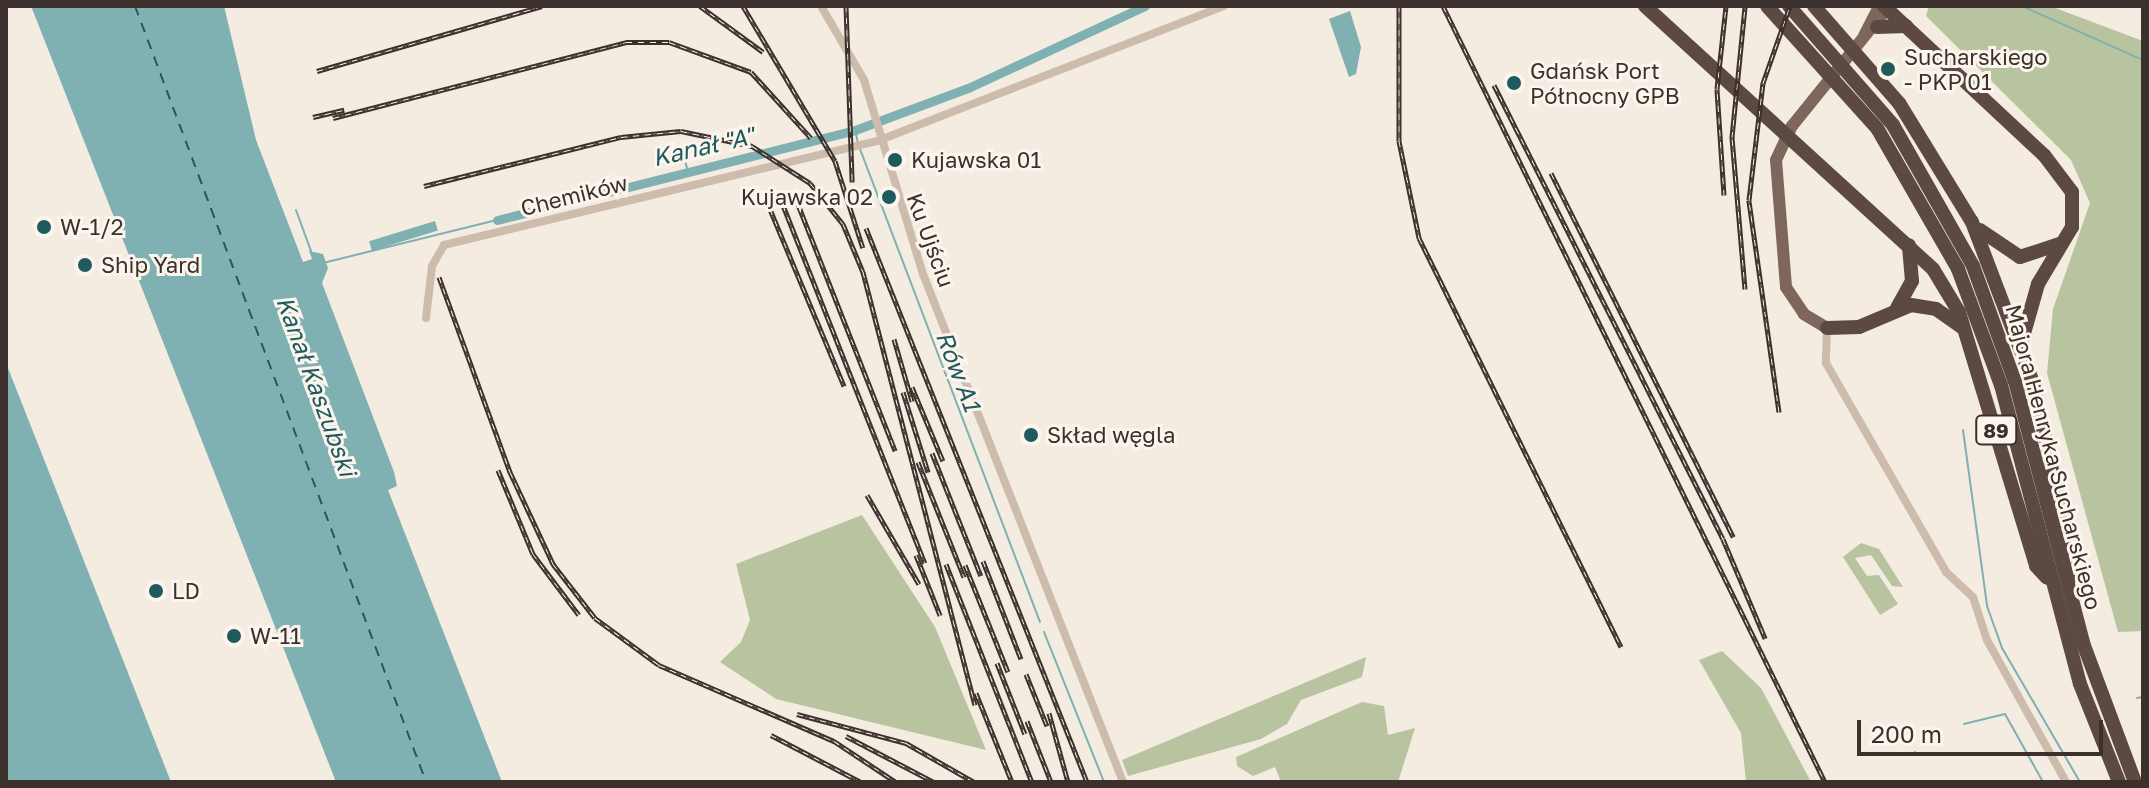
<!DOCTYPE html>
<html>
<head>
<meta charset="utf-8">
<style>
	body { margin:0 }
	#map { position:relative; width:2149px; height:788px; overflow:hidden; background:#f4ebe1; font-family:"Golos Text",sans-serif }
	div>[style] { position:absolute }
	.green>* { inset:0; background:#b8c4a0 }
	.water>* { inset:0; background:#7fb0b2; transform-origin:0 0 }
	.stream>* { height:2px; margin:-1px; padding:0 1px; transform-origin:1px; border-radius:1px; background:#7fb0b2 }
	.canal>* { height:9px; margin:-4.5px; padding:0 4.5px; transform-origin:4.5px; border-radius:4.5px; background:#7fb0b2 }
	.ferry>* { height:2px; margin-top:-1px; transform-origin:0; background:repeating-linear-gradient(90deg,#1f5a5e 0 10px,transparent 0 18px) }
	.street>* { height:8px; margin:-4px; padding:0 4px; transform-origin:4px; border-radius:4px; background:#cdbbac }
	.primary>* { height:12px; margin:-6px; padding:0 6px; transform-origin:6px; border-radius:6px; background:#7d675c }
	.highway>* { height:14px; margin:-7px; padding:0 7px; transform-origin:7px; border-radius:7px; background:#5c4a42 }
	.rail>* { height:5px; margin-top:-2.5px; transform-origin:0; background:repeating-linear-gradient(90deg,#fbf5ee 0 6px,#3b302b 0 12px); box-sizing:border-box; border-block:2px solid #3b302b }
	.dots>* { width:22px; height:22px; translate:-50% -50%; box-sizing:border-box; border:4px solid #fbf5ee; border-radius:50% }
	span { translate:-50% -50%; white-space:nowrap; text-align:center; line-height:1.15; -webkit-text-stroke:6px #fbf5ee; paint-order:stroke }
	.shield-label span { padding:2px 6px; background:#fbf5ee; border:2px solid; border-radius:6px; -webkit-text-stroke-width:0 }
	.shield-label { font-size:20px; color:#3b302b; font-weight:700 }
	.poi-label { font-size:22px; color:#3b302b }
	.left { translate:0 -50%; text-align:left }
	.right { translate:-100% -50%; text-align:right }
	.street-label { font-size:22px; color:#3b302b }
	.water-label { font-size:24px; color:#1f5a5e; font-style:italic }
	.frame { position:absolute; inset:0; border:8px solid #3b302b; pointer-events:none }
	.scale { position:absolute; left:1857px; top:720px; width:246px; height:36px; box-sizing:border-box; border:4px solid #3b302b; border-top:0; padding-left:10px; font-size:24px; line-height:28px; white-space:nowrap; color:#3b302b; -webkit-text-stroke:6px #fbf5ee; paint-order:stroke }
</style>
</head>
<body>
<div id="map">
	<div class="green">
		<div style="clip-path:polygon(1929px 6px,2050px 6px,2143px 41px,2143px 631px,2118px 632px,2047px 373px,2053px 309px,2090px 203px,2071px 160px,1926px 16px)"></div>
		<div style="clip-path:polygon(862px 515px,935px 627px,986px 750px,776px 699px,720px 662px,741px 642px,750px 620px,736px 564px)"></div>
		<div style="clip-path:polygon(1861px 543px,1879px 549px,1903px 587px,1892px 586px,1871px 555px,1855px 558px,1867px 576px,1879px 575px,1898px 604px,1880px 615px,1843px 557px)"></div>
		<div style="clip-path:polygon(1722px 651px,1761px 688px,1811px 782px,1746px 782px,1741px 733px,1699px 660px)"></div>
		<div style="clip-path:polygon(1366px 657px,1362px 677px,1301px 700px,1287px 724px,1261px 739px,1128px 776px,1122px 760px)"></div>
		<div style="clip-path:polygon(1362px 702px,1384px 706px,1388px 735px,1415px 728px,1398px 782px,1281px 782px,1275px 767px,1253px 776px,1237px 766px,1236px 757px)"></div>
	</div>
	<div class="water">
		<div style="clip-path:polygon(31px 6px,224px 6px,256px 140px,303px 262px,312px 259px,309px 251px,323px 254px,328px 268px,322px 283px,394px 472px,397px 486px,388px 490px,502px 782px,336px 782px)"></div>
		<div style="clip-path:polygon(1350px 11px,1361px 47px,1356px 74px,1349px 77px,1329px 19px)"></div>
		<div style="left:435px;top:221px;width:10px;height:69px;rotate:73deg"></div>
		<div style="clip-path:polygon(6px 363px,171px 782px,6px 782px)"></div>
	</div>
	<div class="stream">
		<div style="left:2022px;top:6px;width:133px;rotate:24.1deg"></div>
		<div style="left:855px;top:130px;width:13px;rotate:77deg"></div>
		<div style="left:860px;top:149px;width:506px;rotate:69.17deg"></div>
		<div style="left:684px;top:158px;width:14px;rotate:73deg"></div>
		<div style="left:296px;top:210px;width:44px;rotate:69.9deg"></div>
		<div style="left:323px;top:263px;width:179px;rotate:-13.9deg"></div>
		<div style="left:1963px;top:430px;width:178px;rotate:82.2deg"></div>
		<div style="left:1987px;top:606px;width:45px;rotate:70.3deg"></div>
		<div style="left:2002px;top:648px;width:155px;rotate:59.8deg"></div>
		<div style="left:1044px;top:632px;width:162px;rotate:68.2deg"></div>
		<div style="left:2137px;top:698px;width:6px;rotate:-9deg"></div>
		<div style="left:1964px;top:724px;width:42px;rotate:-13.7deg"></div>
		<div style="left:2005px;top:714px;width:78px;rotate:60.8deg"></div>
		<div style="left:1913px;top:754px;width:3px;rotate:-45deg"></div>
	</div>
	<div class="canal">
		<div style="left:497px;top:220px;width:369px;rotate:-14.1deg"></div>
		<div style="left:855px;top:130px;width:121px;rotate:-20.4deg"></div>
		<div style="left:968px;top:88px;width:195px;rotate:-24.9deg"></div>
	</div>
	<div class="ferry">
		<div style="left:135px;top:6px;width:829px;rotate:69.44deg"></div>
	</div>
	<div class="street">
		<div style="left:821px;top:6px;width:86px;rotate:59.8deg"></div>
		<div style="left:864px;top:80px;width:203px;rotate:73.1deg"></div>
		<div style="left:923px;top:274px;width:546px;rotate:68.51deg"></div>
		<div style="left:426px;top:318px;width:52px;rotate:-83.4deg"></div>
		<div style="left:432px;top:266px;width:24px;rotate:-60deg"></div>
		<div style="left:444px;top:245px;width:448px;rotate:-13.5deg"></div>
		<div style="left:880px;top:140px;width:369px;rotate:-21.3deg"></div>
		<div style="left:1827px;top:328px;width:35px;rotate:92deg"></div>
		<div style="left:1826px;top:363px;width:241px;rotate:60.1deg"></div>
		<div style="left:1946px;top:572px;width:37px;rotate:43deg"></div>
		<div style="left:1973px;top:597px;width:45px;rotate:72deg"></div>
		<div style="left:1987px;top:640px;width:162px;rotate:60.9deg"></div>
	</div>
	<div class="primary">
		<div style="left:1864px;top:36px;width:34px;rotate:-63deg"></div>
		<div style="left:1827px;top:328px;width:27px;rotate:-149deg"></div>
		<div style="left:1804px;top:314px;width:32px;rotate:-124deg"></div>
		<div style="left:1786px;top:287px;width:127px;rotate:-94.5deg"></div>
		<div style="left:1776px;top:160px;width:38px;rotate:-65deg"></div>
		<div style="left:1792px;top:126px;width:154px;rotate:-51.1deg"></div>
	</div>
	<div class="highway">
		<div style="left:1645px;top:6px;width:390px;rotate:42.4deg"></div>
		<div style="left:1933px;top:269px;width:50px;rotate:58.8deg"></div>
		<div style="left:1959px;top:312px;width:265px;rotate:73.1deg"></div>
		<div style="left:2036px;top:566px;width:16px;rotate:47deg"></div>
		<div style="left:1767px;top:6px;width:164px;rotate:48deg"></div>
		<div style="left:1877px;top:128px;width:163px;rotate:60.1deg"></div>
		<div style="left:1958px;top:269px;width:124px;rotate:69.7deg"></div>
		<div style="left:2001px;top:385px;width:309px;rotate:75.2deg"></div>
		<div style="left:2080px;top:684px;width:105px;rotate:68.3deg"></div>
		<div style="left:1789px;top:6px;width:158px;rotate:48.8deg"></div>
		<div style="left:1893px;top:125px;width:162px;rotate:60.4deg"></div>
		<div style="left:1973px;top:266px;width:127px;rotate:70.1deg"></div>
		<div style="left:2016px;top:385px;width:267px;rotate:75.4deg"></div>
		<div style="left:2083px;top:643px;width:148px;rotate:69.5deg"></div>
		<div style="left:1814px;top:6px;width:129px;rotate:48.8deg"></div>
		<div style="left:1899px;top:103px;width:140px;rotate:58.5deg"></div>
		<div style="left:1972px;top:222px;width:172px;rotate:69.2deg"></div>
		<div style="left:2033px;top:383px;width:181px;rotate:77.6deg"></div>
		<div style="left:2072px;top:560px;width:23px;rotate:100deg"></div>
		<div style="left:1884px;top:6px;width:219px;rotate:43deg"></div>
		<div style="left:2044px;top:155px;width:46px;rotate:52.9deg"></div>
		<div style="left:2072px;top:192px;width:35px;rotate:90deg"></div>
		<div style="left:2072px;top:227px;width:66px;rotate:120.8deg"></div>
		<div style="left:2038px;top:284px;width:62px;rotate:105.8deg"></div>
		<div style="left:1877px;top:27px;width:29px;rotate:-2deg"></div>
		<div style="left:1980px;top:230px;width:48px;rotate:34deg"></div>
		<div style="left:2020px;top:257px;width:41px;rotate:-18.4deg"></div>
		<div style="left:1897px;top:308px;width:31px;rotate:-61deg"></div>
		<div style="left:1912px;top:281px;width:36px;rotate:-95deg"></div>
		<div style="left:1827px;top:328px;width:32px;rotate:-2deg"></div>
		<div style="left:1859px;top:327px;width:56px;rotate:-22.9deg"></div>
		<div style="left:1911px;top:305px;width:25px;rotate:9deg"></div>
		<div style="left:1936px;top:309px;width:33px;rotate:35deg"></div>
	</div>
	<div class="rail">
		<div style="left:700px;top:6px;width:78px;rotate:36.1deg"></div>
		<div style="left:743px;top:6px;width:180px;rotate:59.3deg"></div>
		<div style="left:835px;top:161px;width:91px;rotate:72.2deg"></div>
		<div style="left:846px;top:6px;width:176px;rotate:88deg"></div>
		<div style="left:1399px;top:6px;width:135px;rotate:90deg"></div>
		<div style="left:1399px;top:141px;width:99px;rotate:78.3deg"></div>
		<div style="left:1419px;top:238px;width:456px;rotate:63.7deg"></div>
		<div style="left:1443px;top:6px;width:865px;rotate:63.79deg"></div>
		<div style="left:317px;top:71px;width:234px;rotate:-16.1deg"></div>
		<div style="left:1494px;top:85px;width:508px;rotate:63.23deg"></div>
		<div style="left:1723px;top:539px;width:108px;rotate:67deg"></div>
		<div style="left:313px;top:117px;width:32px;rotate:-13deg"></div>
		<div style="left:333px;top:118px;width:303px;rotate:-14.5deg"></div>
		<div style="left:626px;top:42px;width:43px"></div>
		<div style="left:669px;top:42px;width:87px;rotate:20.1deg"></div>
		<div style="left:751px;top:72px;width:89px;rotate:47.7deg"></div>
		<div style="left:1551px;top:173px;width:407px;rotate:63.4deg"></div>
		<div style="left:424px;top:186px;width:203px;rotate:-14deg"></div>
		<div style="left:621px;top:137px;width:60px;rotate:-5.7deg"></div>
		<div style="left:681px;top:131px;width:73px;rotate:11.9deg"></div>
		<div style="left:752px;top:146px;width:69px;rotate:32.5deg"></div>
		<div style="left:810px;top:183px;width:53px;rotate:51.2deg"></div>
		<div style="left:843px;top:224px;width:52px;rotate:67.4deg"></div>
		<div style="left:863px;top:272px;width:447px;rotate:75.5deg"></div>
		<div style="left:794px;top:194px;width:276px;rotate:68.5deg"></div>
		<div style="left:1724px;top:195px;width:106px;rotate:-93.8deg"></div>
		<div style="left:1717px;top:89px;width:83px;rotate:-83.8deg"></div>
		<div style="left:783px;top:205px;width:385px;rotate:68.4deg"></div>
		<div style="left:770px;top:209px;width:192px;rotate:67.3deg"></div>
		<div style="left:866px;top:228px;width:596px;rotate:68.25deg"></div>
		<div style="left:439px;top:277px;width:208px;rotate:70deg"></div>
		<div style="left:510px;top:472px;width:102px;rotate:64.9deg"></div>
		<div style="left:553px;top:564px;width:68px;rotate:52.1deg"></div>
		<div style="left:595px;top:618px;width:79px;rotate:36.3deg"></div>
		<div style="left:659px;top:665px;width:191px;rotate:23.5deg"></div>
		<div style="left:834px;top:741px;width:74px;rotate:33.5deg"></div>
		<div style="left:1745px;top:289px;width:153px;rotate:-94.9deg"></div>
		<div style="left:1732px;top:137px;width:132px;rotate:-84.3deg"></div>
		<div style="left:894px;top:339px;width:65px;rotate:73.8deg"></div>
		<div style="left:912px;top:387px;width:80px;rotate:67.3deg"></div>
		<div style="left:903px;top:392px;width:84px;rotate:72.6deg"></div>
		<div style="left:1779px;top:412px;width:214px;rotate:-98.1deg"></div>
		<div style="left:1749px;top:200px;width:118px;rotate:-83.2deg"></div>
		<div style="left:1763px;top:83px;width:82px;rotate:-70.7deg"></div>
		<div style="left:932px;top:453px;width:132px;rotate:68.3deg"></div>
		<div style="left:918px;top:462px;width:124px;rotate:68.2deg"></div>
		<div style="left:498px;top:470px;width:91px;rotate:67.4deg"></div>
		<div style="left:533px;top:554px;width:76px;rotate:53deg"></div>
		<div style="left:867px;top:495px;width:103px;rotate:59.7deg"></div>
		<div style="left:916px;top:555px;width:65px;rotate:68.2deg"></div>
		<div style="left:983px;top:561px;width:105px;rotate:68.8deg"></div>
		<div style="left:946px;top:564px;width:234px;rotate:68.5deg"></div>
		<div style="left:965px;top:565px;width:115px;rotate:68.1deg"></div>
		<div style="left:997px;top:663px;width:76px;rotate:68.5deg"></div>
		<div style="left:1026px;top:674px;width:56px;rotate:68deg"></div>
		<div style="left:976px;top:693px;width:96px;rotate:68deg"></div>
		<div style="left:1049px;top:713px;width:72px;rotate:74.6deg"></div>
		<div style="left:797px;top:714px;width:113px;rotate:14.9deg"></div>
		<div style="left:906px;top:743px;width:78px;rotate:29.8deg"></div>
		<div style="left:1027px;top:721px;width:66px;rotate:68.5deg"></div>
		<div style="left:771px;top:735px;width:102px;rotate:27.6deg"></div>
		<div style="left:846px;top:736px;width:99px;rotate:27.6deg"></div>
	</div>
	<div class="dots">
		<div style="left:1888px;top:69px;background:#1f5a5e"></div>
		<div style="left:1514px;top:83px;background:#1f5a5e"></div>
		<div style="left:895px;top:160px;background:#1f5a5e"></div>
		<div style="left:889px;top:197px;background:#1f5a5e"></div>
		<div style="left:44px;top:227px;background:#1f5a5e"></div>
		<div style="left:85px;top:265px;background:#1f5a5e"></div>
		<div style="left:1031px;top:435px;background:#1f5a5e"></div>
		<div style="left:156px;top:591px;background:#1f5a5e"></div>
		<div style="left:234px;top:636px;background:#1f5a5e"></div>
	</div>
	<div class="shield-label">
		<span style="left:1996px;top:430px">89</span>
	</div>
	<div class="poi-label">
		<span class="left" style="left:1904px;top:69px">Sucharskiego<br>- PKP 01</span>
		<span class="left" style="left:1530px;top:83px">Gdańsk Port<br>Północny GPB</span>
		<span class="left" style="left:911px;top:160px">Kujawska 01</span>
		<span class="right" style="left:873px;top:197px">Kujawska 02</span>
		<span class="left" style="left:60px;top:227px">W-1/2</span>
		<span class="left" style="left:101px;top:265px">Ship Yard</span>
		<span class="left" style="left:1047px;top:435px">Skład węgla</span>
		<span class="left" style="left:172px;top:591px">LD</span>
		<span class="left" style="left:250px;top:636px">W-11</span>
	</div>
	<div class="street-label">
		<span style="left:574px;top:195px;rotate:-14deg">Chemików</span>
		<span style="left:931px;top:240px;rotate:70deg">Ku Ujściu</span>
		<span style="left:2054px;top:457px;rotate:75deg">Majora Henryka Sucharskiego</span>
	</div>
	<div class="water-label">
		<span style="left:703px;top:146px;rotate:-13deg">Kanał "A"</span>
		<span style="left:959px;top:371px;rotate:69deg">Rów A1</span>
		<span style="left:317px;top:386px;rotate:70deg">Kanał Kaszubski</span>
	</div>
	<div class="frame"></div>
	<div class="scale">200 m</div>
</div>
</body>
</html>
